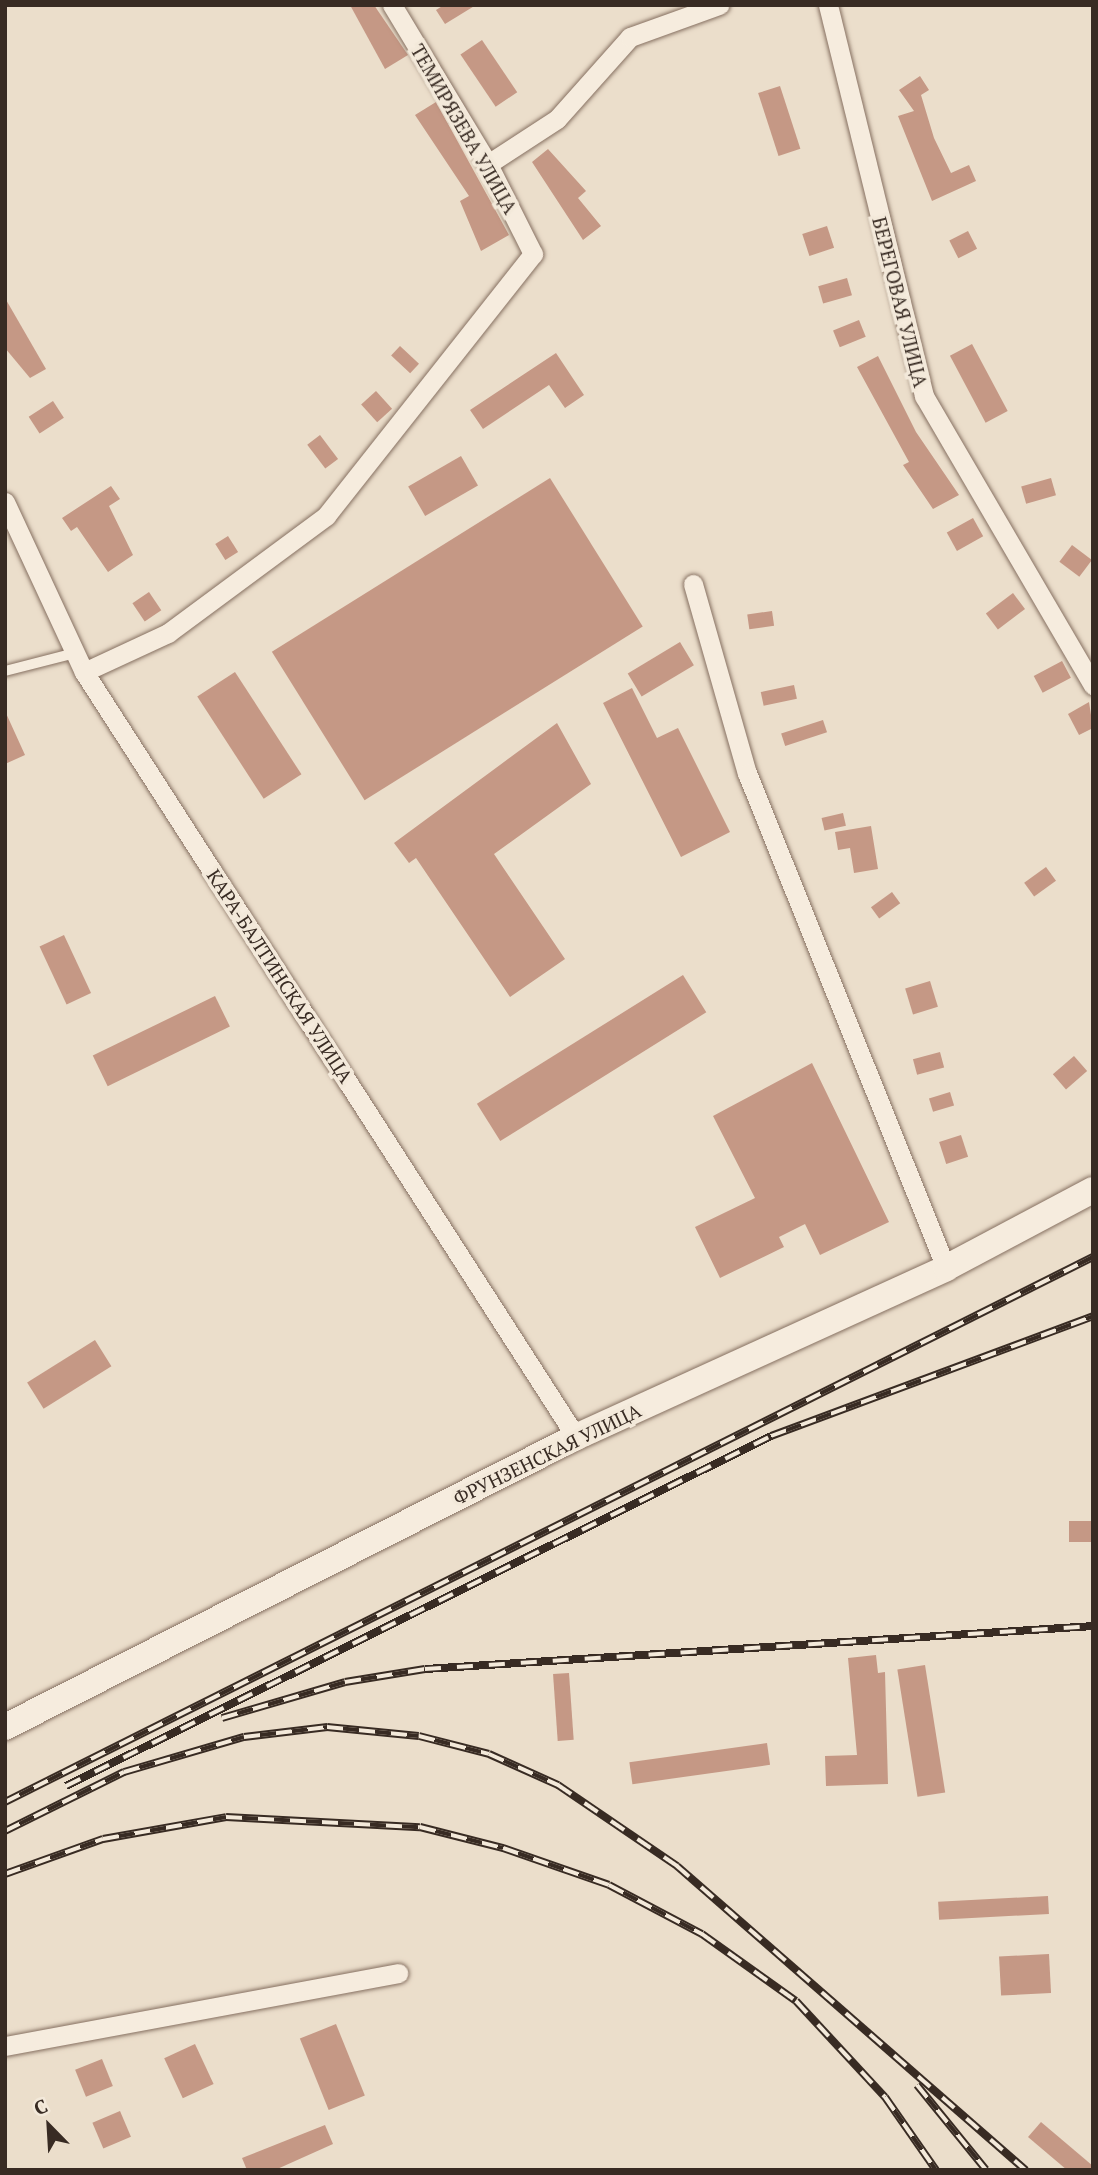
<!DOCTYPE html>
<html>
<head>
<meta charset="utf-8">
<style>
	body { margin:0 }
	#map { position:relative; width:1098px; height:2175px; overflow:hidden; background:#ebdecb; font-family:"PT Serif",serif }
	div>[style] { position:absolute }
	.building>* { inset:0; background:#c59885; transform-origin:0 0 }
	.roads { filter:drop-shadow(0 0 2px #867061) drop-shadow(0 0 2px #867061) }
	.lane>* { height:10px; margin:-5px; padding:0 5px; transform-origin:5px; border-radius:5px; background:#f6ecde }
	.street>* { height:19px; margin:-9.5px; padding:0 9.5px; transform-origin:9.5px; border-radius:9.5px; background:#f6ecde }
	.secondary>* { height:26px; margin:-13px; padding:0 13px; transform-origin:13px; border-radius:13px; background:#f6ecde }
	.rail>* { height:8px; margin-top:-4px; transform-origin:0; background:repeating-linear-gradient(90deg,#f3e9da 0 16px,#382b23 0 32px); box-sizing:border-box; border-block:2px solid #382b23 }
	span { translate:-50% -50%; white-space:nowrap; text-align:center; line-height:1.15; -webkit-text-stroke:7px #f3e9da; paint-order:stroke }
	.street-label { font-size:19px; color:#382b23 }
	.frame { position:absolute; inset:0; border:7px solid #382b23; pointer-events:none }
	.north { position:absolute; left:14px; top:2091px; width:70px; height:70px; -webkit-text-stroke:5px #f3e9da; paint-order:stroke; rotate:336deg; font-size:19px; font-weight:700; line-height:28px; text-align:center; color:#382b23 }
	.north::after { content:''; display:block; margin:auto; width:24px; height:32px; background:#382b23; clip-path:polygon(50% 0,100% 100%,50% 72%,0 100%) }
</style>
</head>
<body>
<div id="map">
	<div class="building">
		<div style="clip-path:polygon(350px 5px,374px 5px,408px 55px,385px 69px)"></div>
		<div style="clip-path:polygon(444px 5px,476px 5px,445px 24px,436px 10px)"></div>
		<div style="left:482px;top:40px;width:63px;height:26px;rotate:56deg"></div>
		<div style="clip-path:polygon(920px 76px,929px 90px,921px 95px,934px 138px,951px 173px,969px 165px,976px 181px,932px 201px,898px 116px,914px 111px,899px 90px)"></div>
		<div style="left:780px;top:86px;width:66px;height:23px;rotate:72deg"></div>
		<div style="clip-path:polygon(436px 102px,509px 235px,481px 251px,460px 201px,469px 196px,415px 115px)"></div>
		<div style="clip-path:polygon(548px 149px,586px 191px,578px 198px,601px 226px,583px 240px,532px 162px)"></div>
		<div style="left:827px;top:226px;width:23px;height:26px;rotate:72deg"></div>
		<div style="left:968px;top:231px;width:20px;height:21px;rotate:63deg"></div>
		<div style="left:847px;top:278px;width:18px;height:30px;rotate:74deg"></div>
		<div style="clip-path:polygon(5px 298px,46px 369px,30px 378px,5px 348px)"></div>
		<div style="left:859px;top:320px;width:18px;height:28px;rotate:68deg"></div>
		<div style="left:972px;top:344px;width:76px;height:25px;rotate:62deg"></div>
		<div style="left:400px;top:346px;width:26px;height:13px;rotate:43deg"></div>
		<div style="clip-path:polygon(556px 353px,584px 395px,565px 408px,549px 385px,483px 429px,470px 410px)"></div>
		<div style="clip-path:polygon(878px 356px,916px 432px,959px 495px,933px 509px,903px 465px,909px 462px,857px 367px)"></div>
		<div style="left:376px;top:391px;width:24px;height:20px;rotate:48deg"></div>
		<div style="left:53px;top:401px;width:20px;height:29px;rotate:57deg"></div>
		<div style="left:320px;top:435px;width:30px;height:16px;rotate:53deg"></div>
		<div style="left:461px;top:456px;width:34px;height:61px;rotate:60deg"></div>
		<div style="left:550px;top:478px;width:175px;height:328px;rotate:58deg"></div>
		<div style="left:1051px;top:478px;width:18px;height:31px;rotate:74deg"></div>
		<div style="clip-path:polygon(111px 486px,120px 499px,109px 506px,133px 555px,108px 572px,77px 527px,71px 531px,62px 518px)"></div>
		<div style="left:973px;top:518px;width:21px;height:30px;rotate:61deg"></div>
		<div style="left:228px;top:536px;width:19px;height:15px;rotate:58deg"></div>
		<div style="left:1072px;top:545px;width:25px;height:21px;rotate:37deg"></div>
		<div style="left:149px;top:592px;width:22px;height:20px;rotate:56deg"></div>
		<div style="left:1013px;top:593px;width:20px;height:34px;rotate:53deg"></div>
		<div style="left:772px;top:611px;width:15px;height:25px;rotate:82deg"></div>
		<div style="left:680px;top:642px;width:27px;height:61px;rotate:59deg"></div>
		<div style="left:1062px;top:661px;width:19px;height:32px;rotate:62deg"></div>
		<div style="left:235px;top:672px;width:122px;height:45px;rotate:57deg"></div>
		<div style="left:794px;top:685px;width:14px;height:34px;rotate:78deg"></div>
		<div style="clip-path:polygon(632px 688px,657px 738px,678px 728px,730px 832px,681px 857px,603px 703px)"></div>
		<div style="clip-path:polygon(1089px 702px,1093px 728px,1079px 735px,1068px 714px)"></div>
		<div style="clip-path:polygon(5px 711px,25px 755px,5px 764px)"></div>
		<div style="left:823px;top:720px;width:13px;height:44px;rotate:72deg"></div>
		<div style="clip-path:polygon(557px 723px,591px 784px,494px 854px,565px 959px,510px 997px,416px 858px,409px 863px,394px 843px)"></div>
		<div style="left:843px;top:813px;width:13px;height:22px;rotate:77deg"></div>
		<div style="clip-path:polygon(871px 826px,878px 869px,854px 873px,850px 848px,838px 850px,835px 832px)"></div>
		<div style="left:1046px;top:867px;width:17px;height:27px;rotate:54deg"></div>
		<div style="left:892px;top:892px;width:14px;height:26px;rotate:54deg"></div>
		<div style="left:64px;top:935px;width:64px;height:27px;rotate:65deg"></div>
		<div style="left:683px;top:975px;width:44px;height:243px;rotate:58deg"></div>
		<div style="left:930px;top:981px;width:27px;height:26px;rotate:73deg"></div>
		<div style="left:215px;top:996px;width:34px;height:136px;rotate:64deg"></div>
		<div style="left:940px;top:1052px;width:16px;height:28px;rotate:75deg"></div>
		<div style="left:1074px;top:1056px;width:20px;height:28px;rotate:49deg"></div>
		<div style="clip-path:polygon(812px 1063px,889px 1222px,820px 1255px,805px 1224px,779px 1237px,784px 1247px,720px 1278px,695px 1227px,755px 1198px,713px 1116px)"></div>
		<div style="left:950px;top:1092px;width:14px;height:22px;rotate:73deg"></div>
		<div style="left:961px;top:1135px;width:23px;height:23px;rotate:72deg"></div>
		<div style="left:95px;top:1340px;width:31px;height:80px;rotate:58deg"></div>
		<div style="left:1093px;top:1521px;width:21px;height:24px;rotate:90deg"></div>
		<div style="clip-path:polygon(876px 1655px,878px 1673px,885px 1672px,888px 1784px,826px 1786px,825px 1756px,857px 1755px,848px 1658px)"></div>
		<div style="left:925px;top:1665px;width:129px;height:28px;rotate:81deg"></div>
		<div style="left:569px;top:1673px;width:67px;height:16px;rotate:86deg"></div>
		<div style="left:767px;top:1743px;width:22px;height:139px;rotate:82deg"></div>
		<div style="left:1048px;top:1896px;width:18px;height:110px;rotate:87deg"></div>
		<div style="left:1049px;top:1954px;width:39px;height:50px;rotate:87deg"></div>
		<div style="left:336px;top:2024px;width:77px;height:39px;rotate:68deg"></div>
		<div style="left:195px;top:2044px;width:44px;height:34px;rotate:65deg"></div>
		<div style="left:102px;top:2059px;width:29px;height:29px;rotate:68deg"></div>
		<div style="left:120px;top:2111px;width:28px;height:30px;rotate:67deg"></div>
		<div style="clip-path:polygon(1041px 2122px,1093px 2166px,1093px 2170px,1067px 2170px,1028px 2137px)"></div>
		<div style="clip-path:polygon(325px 2125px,333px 2144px,275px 2170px,247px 2170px,242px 2158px)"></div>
	</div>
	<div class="roads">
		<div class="lane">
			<div style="left:5px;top:671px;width:72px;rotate:-14.4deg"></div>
		</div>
		<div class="street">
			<div style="left:828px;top:5px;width:403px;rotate:76.2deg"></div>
			<div style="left:924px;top:396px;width:335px;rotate:59.7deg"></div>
			<div style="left:488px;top:164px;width:82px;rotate:-33.1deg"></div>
			<div style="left:557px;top:119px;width:110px;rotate:-48.3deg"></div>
			<div style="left:630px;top:37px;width:95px;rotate:-19.8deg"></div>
			<div style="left:5px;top:502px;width:187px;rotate:65.1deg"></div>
			<div style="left:84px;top:672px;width:910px;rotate:57.25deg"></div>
			<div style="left:693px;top:584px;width:197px;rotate:74.1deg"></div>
			<div style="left:747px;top:773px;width:534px;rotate:68.1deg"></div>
			<div style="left:84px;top:672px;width:93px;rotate:-24.9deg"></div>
			<div style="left:168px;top:633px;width:197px;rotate:-36.5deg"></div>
			<div style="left:326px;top:516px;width:334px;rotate:-51.7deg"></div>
			<div style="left:533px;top:254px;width:101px;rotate:-116.6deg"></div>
			<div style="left:488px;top:164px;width:186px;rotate:-121.1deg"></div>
			<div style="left:5px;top:2046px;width:400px;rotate:-10.5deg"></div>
		</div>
		<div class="secondary">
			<div style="left:5px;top:1727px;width:640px;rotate:-26.93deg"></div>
			<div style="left:576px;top:1437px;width:407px;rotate:-24.5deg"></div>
			<div style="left:946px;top:1268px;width:166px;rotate:-28deg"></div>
		</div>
	</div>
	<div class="rail">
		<div style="left:222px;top:1718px;width:128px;rotate:-16.3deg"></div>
		<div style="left:345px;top:1682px;width:81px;rotate:-9.2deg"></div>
		<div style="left:425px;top:1669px;width:669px;rotate:-3.68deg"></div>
		<div style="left:66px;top:1786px;width:787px;rotate:-26.4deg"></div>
		<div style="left:771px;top:1436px;width:344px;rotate:-20.4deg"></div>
		<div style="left:5px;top:1802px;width:1217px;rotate:-26.61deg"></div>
		<div style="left:5px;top:1831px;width:133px;rotate:-26.4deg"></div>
		<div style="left:124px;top:1772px;width:125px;rotate:-16.3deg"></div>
		<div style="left:244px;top:1737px;width:84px;rotate:-6.9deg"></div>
		<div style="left:327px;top:1727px;width:92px;rotate:5.6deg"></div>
		<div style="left:419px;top:1736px;width:72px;rotate:14.4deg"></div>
		<div style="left:489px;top:1754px;width:76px;rotate:24.2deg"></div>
		<div style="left:558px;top:1785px;width:144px;rotate:34.2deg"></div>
		<div style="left:677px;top:1866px;width:463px;rotate:41.1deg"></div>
		<div style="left:5px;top:1874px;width:104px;rotate:-19.7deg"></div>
		<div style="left:103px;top:1839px;width:125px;rotate:-10.1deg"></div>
		<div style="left:226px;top:1817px;width:194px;rotate:3deg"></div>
		<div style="left:420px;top:1827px;width:86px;rotate:14.2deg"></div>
		<div style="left:503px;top:1848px;width:112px;rotate:19.2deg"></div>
		<div style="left:609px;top:1885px;width:105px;rotate:27.8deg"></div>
		<div style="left:702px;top:1934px;width:115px;rotate:35.5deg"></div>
		<div style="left:796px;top:2001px;width:131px;rotate:47.2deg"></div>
		<div style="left:885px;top:2097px;width:89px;rotate:55.1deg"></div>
		<div style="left:917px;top:2085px;width:109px;rotate:50.9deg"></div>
	</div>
	<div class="street-label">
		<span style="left:464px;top:129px;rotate:60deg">ТЕМИРЯЗЕВА УЛИЦА</span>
		<span style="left:900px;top:302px;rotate:76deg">БЕРЕГОВАЯ УЛИЦА</span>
		<span style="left:280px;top:976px;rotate:57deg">КАРА-БАЛТИНСКАЯ УЛИЦА</span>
		<span style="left:547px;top:1454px;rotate:-26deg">ФРУНЗЕНСКАЯ УЛИЦА</span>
	</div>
	<div class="frame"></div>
	<div class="north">С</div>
</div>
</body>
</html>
